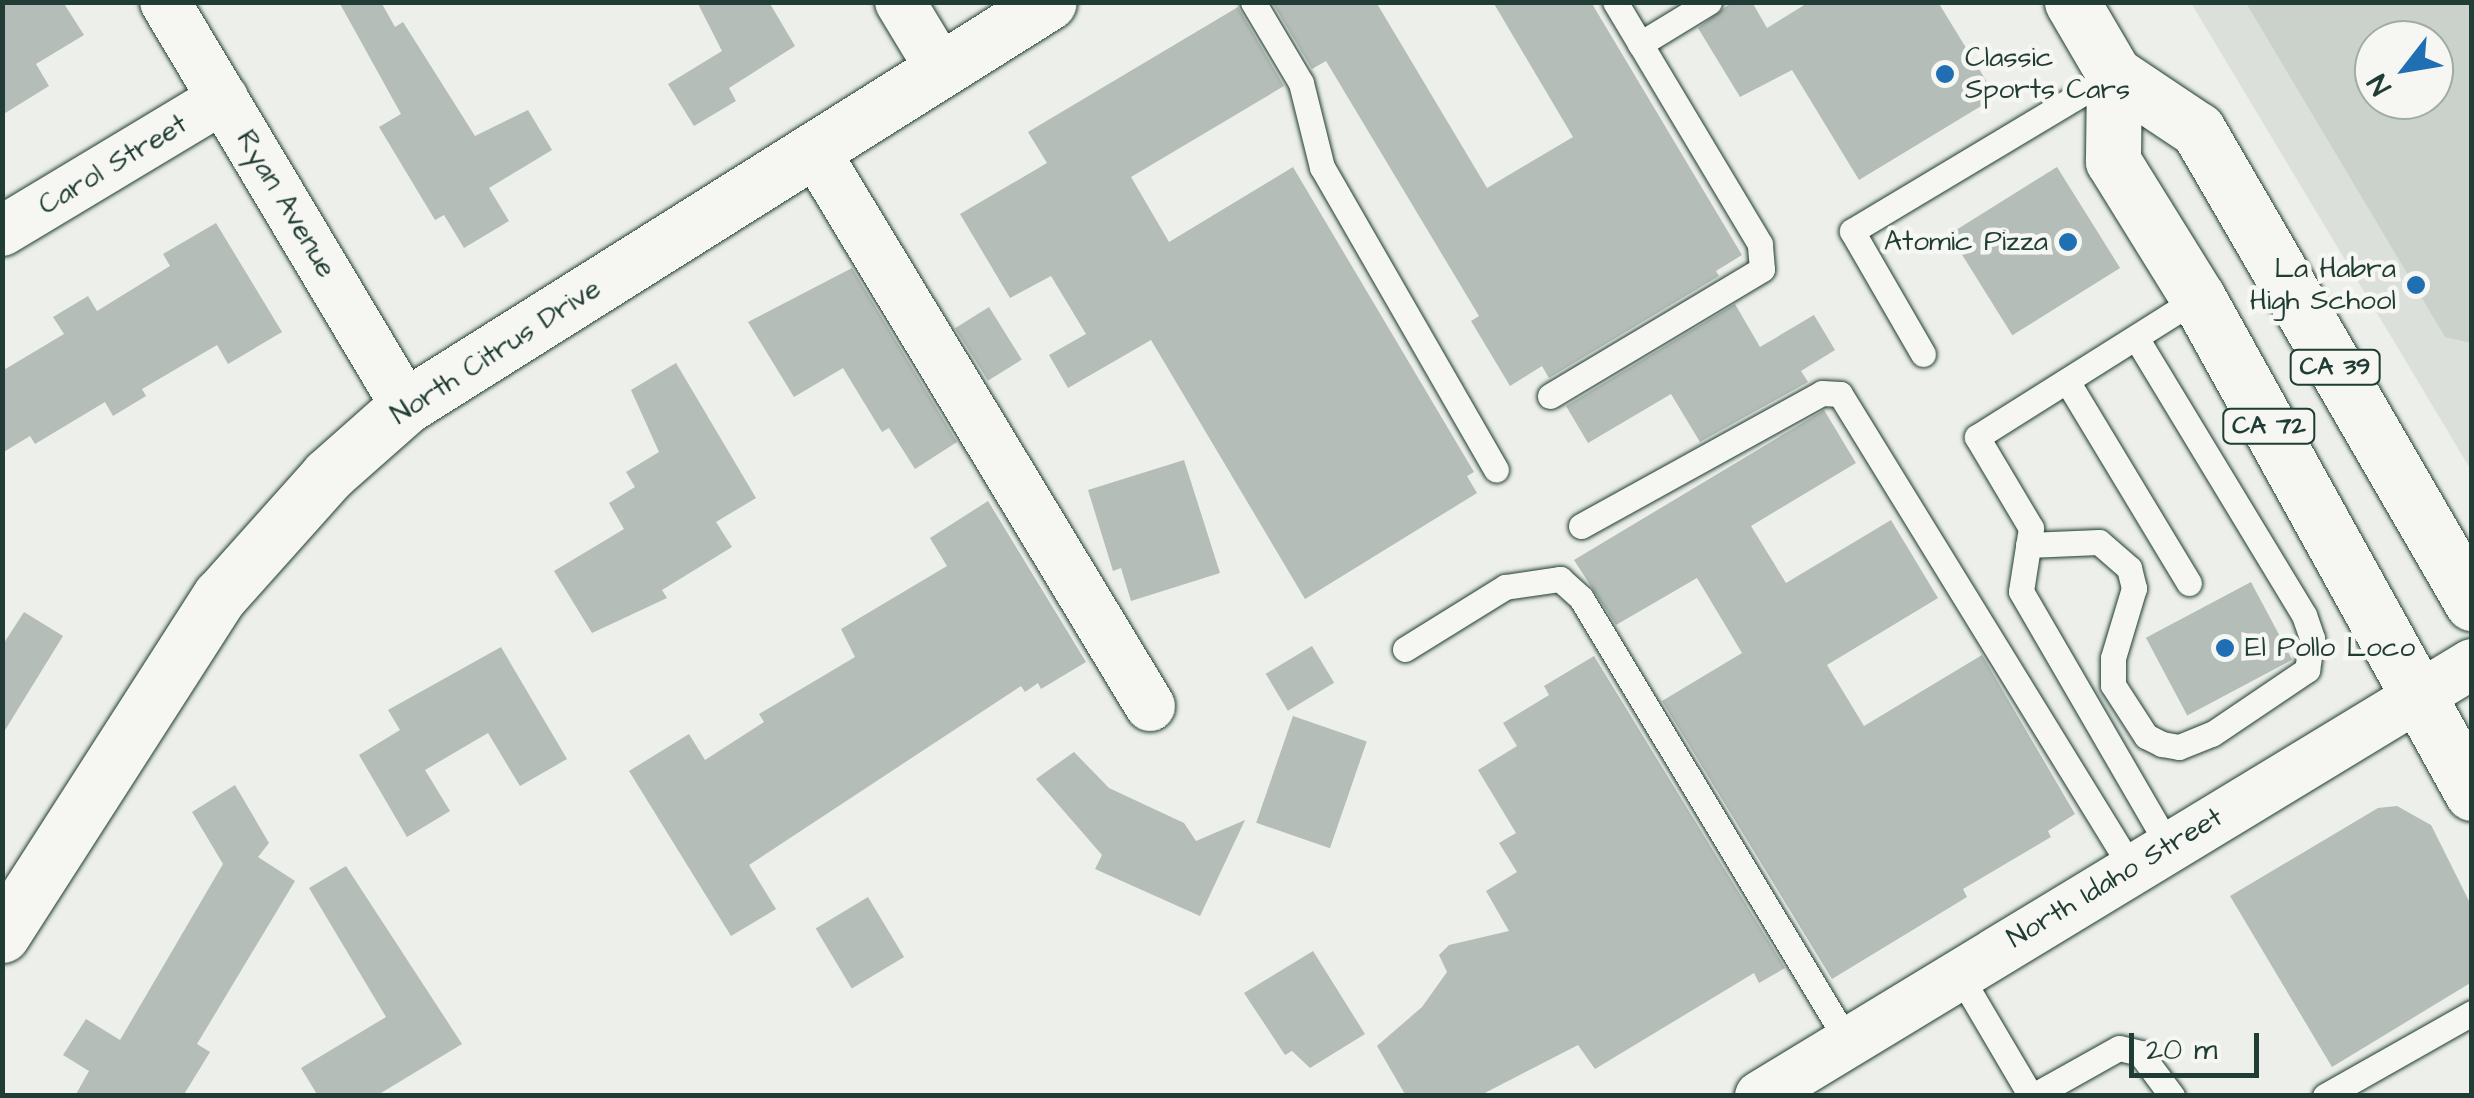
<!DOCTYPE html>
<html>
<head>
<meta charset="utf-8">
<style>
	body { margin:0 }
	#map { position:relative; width:2474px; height:1098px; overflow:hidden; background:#edefea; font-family:"Architects Daughter",sans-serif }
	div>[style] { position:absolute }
	.built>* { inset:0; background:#dce0db }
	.green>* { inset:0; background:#cbd2cc }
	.building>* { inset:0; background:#b4bdb8; transform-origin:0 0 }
	.roads { filter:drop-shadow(0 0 2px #1f3d34) drop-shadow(0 0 2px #1f3d34) }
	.service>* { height:25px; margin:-12.5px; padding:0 12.5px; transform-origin:12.5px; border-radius:12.5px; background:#f6f6f2 }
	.minor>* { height:50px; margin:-25px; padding:0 25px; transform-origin:25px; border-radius:25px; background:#f6f6f2 }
	.tertiary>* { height:55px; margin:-27.5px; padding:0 27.5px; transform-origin:27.5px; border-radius:27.5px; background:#f6f6f2 }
	.primary>* { height:55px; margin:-27.5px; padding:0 27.5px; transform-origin:27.5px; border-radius:27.5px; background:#f6f6f2 }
	.dots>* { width:28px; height:28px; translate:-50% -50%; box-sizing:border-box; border:5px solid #f6f6f2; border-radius:50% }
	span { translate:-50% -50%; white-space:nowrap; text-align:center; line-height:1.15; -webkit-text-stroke:9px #f6f6f2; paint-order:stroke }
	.shield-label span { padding:2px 8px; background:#f6f6f2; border:2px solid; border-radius:8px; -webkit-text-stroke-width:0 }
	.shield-label { font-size:25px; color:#1f3d34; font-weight:700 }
	.poi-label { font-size:28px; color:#1f3d34 }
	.left { translate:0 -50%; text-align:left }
	.right { translate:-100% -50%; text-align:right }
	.street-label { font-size:28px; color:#1f3d34 }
	.frame { position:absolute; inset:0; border:5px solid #1f3d34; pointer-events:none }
	.north { position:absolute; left:2354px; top:20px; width:100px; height:100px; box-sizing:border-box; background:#f6f6f2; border:2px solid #a0aca6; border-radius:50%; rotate:239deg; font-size:28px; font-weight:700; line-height:40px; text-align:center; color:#1f3d34 }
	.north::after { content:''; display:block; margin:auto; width:35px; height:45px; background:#1f6fb2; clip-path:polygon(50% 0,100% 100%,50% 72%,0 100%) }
	.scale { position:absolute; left:2129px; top:1033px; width:130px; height:45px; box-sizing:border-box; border:5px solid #1f3d34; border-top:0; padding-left:12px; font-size:30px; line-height:35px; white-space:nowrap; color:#1f3d34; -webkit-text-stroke:8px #f6f6f2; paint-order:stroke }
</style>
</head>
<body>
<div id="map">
	<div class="built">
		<div style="clip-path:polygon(evenodd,2191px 3px,2471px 3px,2471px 470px,2191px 3px,2374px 40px,2434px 40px,2434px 100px,2374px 100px,2374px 40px)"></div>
	</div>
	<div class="green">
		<div style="clip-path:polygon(evenodd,2246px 3px,2471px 3px,2471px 343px,2445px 337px,2246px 3px,2374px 40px,2434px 40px,2434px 100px,2374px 100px,2374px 40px)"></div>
	</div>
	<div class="building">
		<div style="clip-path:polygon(2px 2px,63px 2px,84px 35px,36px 64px,49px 86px,2px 115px)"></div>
		<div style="clip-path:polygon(339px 2px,381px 2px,395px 27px,403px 22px,475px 136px,528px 110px,552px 150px,489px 188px,509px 221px,464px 248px,444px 215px,435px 220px,379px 127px,401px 114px)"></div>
		<div style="clip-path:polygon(697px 2px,769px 2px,795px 46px,729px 88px,736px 101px,694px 126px,668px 84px,722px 51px)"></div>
		<div style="clip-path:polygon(1272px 2px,1376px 2px,1487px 188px,1573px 137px,1493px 2px,1591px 2px,1742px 255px,1716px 271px,1719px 276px,1549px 378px,1542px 366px,1510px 386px,1471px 321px,1479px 316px,1326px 61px,1312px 69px)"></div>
		<div style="clip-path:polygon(1732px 2px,1752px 2px,1767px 28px,1809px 2px,1938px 2px,1996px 97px,1859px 180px,1792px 70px,1740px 97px,1698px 28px)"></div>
		<div style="clip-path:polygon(1238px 7px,1284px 86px,1131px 177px,1169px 242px,1293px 167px,1474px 472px,1467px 476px,1477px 493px,1305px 599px,1151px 340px,1068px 388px,1049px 355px,1086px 334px,1051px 276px,1010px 298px,960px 214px,1047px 163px,1028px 132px)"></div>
		<div style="left:2057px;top:167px;width:119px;height:127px;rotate:58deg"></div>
		<div style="clip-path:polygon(216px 223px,282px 332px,228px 364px,217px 345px,142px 389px,146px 396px,113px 416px,105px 402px,35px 444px,30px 436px,2px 453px,2px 371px,64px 334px,53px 317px,88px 296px,97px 311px,170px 266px,163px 254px)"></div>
		<div style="clip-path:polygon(852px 268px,957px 442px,915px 469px,889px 428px,882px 432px,843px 368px,794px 397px,748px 322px)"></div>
		<div style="clip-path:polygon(1735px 304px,1760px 347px,1814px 315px,1835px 350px,1801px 371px,1808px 382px,1700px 442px,1671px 394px,1588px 443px,1566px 406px)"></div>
		<div style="left:989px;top:307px;width:62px;height:40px;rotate:58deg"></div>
		<div style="clip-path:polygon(676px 363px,756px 498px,716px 522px,732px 547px,662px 590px,667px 598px,592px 633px,554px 571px,624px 529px,609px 503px,635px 487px,626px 472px,659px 452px,631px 390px)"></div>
		<div style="clip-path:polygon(1824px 410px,1856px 463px,1751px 526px,1786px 583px,1891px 520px,1938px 598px,1827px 665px,1864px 726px,1982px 655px,2075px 814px,2048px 831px,2051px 837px,1963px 889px,1967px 897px,1832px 979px,1662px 701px,1742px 653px,1697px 578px,1616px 625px,1574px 560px)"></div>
		<div style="clip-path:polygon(1184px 460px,1220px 573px,1131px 601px,1121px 568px,1113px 571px,1088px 490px)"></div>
		<div style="clip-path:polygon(988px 501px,1086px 662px,1041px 689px,1038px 683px,1025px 692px,1021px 686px,749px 865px,776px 909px,731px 936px,629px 771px,689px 734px,705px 760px,764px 722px,759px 714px,855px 657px,841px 629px,947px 566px,930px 538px)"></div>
		<div style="left:2251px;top:582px;width:88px;height:119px;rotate:62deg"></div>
		<div style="clip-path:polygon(24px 612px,63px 636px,2px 735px,2px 646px)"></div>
		<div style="left:1312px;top:646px;width:43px;height:54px;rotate:59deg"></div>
		<div style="clip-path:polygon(501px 647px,567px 759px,520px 786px,488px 733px,425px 770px,450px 811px,407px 837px,359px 755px,400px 730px,388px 710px)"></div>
		<div style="clip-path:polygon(1594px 656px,1785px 968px,1759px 983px,1754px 973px,1595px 1069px,1578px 1045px,1479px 1096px,1406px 1096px,1377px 1046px,1422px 1007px,1447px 972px,1439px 955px,1449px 945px,1509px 931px,1486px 891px,1517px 872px,1499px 843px,1516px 833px,1478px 770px,1517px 746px,1503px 723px,1549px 695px,1544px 686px)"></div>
		<div style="left:1293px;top:716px;width:78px;height:113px;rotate:19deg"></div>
		<div style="clip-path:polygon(1074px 752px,1109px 788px,1184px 823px,1196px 841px,1245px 820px,1200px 916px,1095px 869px,1102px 855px,1036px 779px)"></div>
		<div style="clip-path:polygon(235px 785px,269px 843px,258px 857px,295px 881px,197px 1044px,210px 1052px,183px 1096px,75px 1096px,89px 1071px,63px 1055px,86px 1019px,120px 1040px,223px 864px,192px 812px)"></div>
		<div style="clip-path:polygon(2397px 806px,2431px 825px,2472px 907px,2472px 982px,2332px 1067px,2230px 896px,2378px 808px)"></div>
		<div style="clip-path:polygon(346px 866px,462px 1044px,376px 1096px,318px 1096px,301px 1068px,386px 1017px,309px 888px)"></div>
		<div style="left:868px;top:897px;width:70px;height:61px;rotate:59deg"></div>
		<div style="clip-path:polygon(1313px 951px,1365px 1034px,1310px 1068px,1292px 1051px,1285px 1055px,1244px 993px)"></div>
	</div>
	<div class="roads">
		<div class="service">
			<div style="left:1253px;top:2px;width:94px;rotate:59.3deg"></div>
			<div style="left:1301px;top:83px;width:87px;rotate:76deg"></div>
			<div style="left:1322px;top:167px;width:349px;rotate:60.1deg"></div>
			<div style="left:1640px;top:44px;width:81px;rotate:-31.3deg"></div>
			<div style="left:1923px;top:354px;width:142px;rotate:-120deg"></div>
			<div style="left:1852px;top:231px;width:305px;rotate:-30.9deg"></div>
			<div style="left:2067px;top:381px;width:236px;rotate:58.9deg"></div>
			<div style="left:1550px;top:396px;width:247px;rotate:-30.9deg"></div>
			<div style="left:1762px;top:269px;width:25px;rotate:-95deg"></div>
			<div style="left:1760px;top:244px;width:282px;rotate:-120.9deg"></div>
			<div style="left:1581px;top:526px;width:275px;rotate:-28.9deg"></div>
			<div style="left:1822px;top:393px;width:18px;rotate:3deg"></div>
			<div style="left:1840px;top:394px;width:555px;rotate:58.4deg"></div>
			<div style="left:2028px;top:545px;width:71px;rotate:-2.4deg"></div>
			<div style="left:2099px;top:542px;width:40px;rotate:41deg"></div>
			<div style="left:2129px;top:568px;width:21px;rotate:76deg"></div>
			<div style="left:2134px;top:588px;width:73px;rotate:106.7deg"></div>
			<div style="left:2113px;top:658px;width:27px;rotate:90deg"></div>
			<div style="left:2113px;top:685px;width:61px;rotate:57.1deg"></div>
			<div style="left:2146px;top:736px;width:18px;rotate:27deg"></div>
			<div style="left:2162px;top:744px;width:17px;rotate:10deg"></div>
			<div style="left:2179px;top:747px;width:35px;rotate:-22deg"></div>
			<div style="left:2212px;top:734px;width:115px;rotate:-34deg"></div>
			<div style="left:2307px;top:670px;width:32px;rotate:-81deg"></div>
			<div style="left:2312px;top:638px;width:24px;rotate:-109deg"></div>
			<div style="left:2304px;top:615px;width:323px;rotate:-121.2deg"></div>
			<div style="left:1405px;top:649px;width:118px;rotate:-31.8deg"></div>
			<div style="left:1505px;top:587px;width:56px;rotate:-8.3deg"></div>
			<div style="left:1560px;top:579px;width:28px;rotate:42deg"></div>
			<div style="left:1581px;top:598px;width:518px;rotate:58.98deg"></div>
			<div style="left:2168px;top:845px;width:293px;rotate:-120.1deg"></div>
			<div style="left:2021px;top:591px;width:64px;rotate:-81deg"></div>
			<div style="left:2031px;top:528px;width:106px;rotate:-120.7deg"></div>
			<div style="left:1977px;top:437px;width:261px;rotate:-32.2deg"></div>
			<div style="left:1959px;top:974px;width:142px;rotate:59.5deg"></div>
			<div style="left:2033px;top:1096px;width:98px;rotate:-29.2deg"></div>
			<div style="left:2119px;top:1048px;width:22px;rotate:13deg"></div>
			<div style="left:2140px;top:1053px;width:54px;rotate:53.3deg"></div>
			<div style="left:2325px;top:1096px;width:169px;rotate:-29.5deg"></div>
		</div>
		<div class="minor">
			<div style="left:165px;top:2px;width:470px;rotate:59.2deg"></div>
			<div style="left:900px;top:2px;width:77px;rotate:58.8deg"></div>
			<div style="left:813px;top:148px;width:652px;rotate:58.87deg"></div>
			<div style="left:2px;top:231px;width:258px;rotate:-31deg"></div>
			<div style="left:1760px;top:1096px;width:833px;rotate:-31.25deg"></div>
		</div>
		<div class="tertiary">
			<div style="left:2px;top:935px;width:403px;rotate:-57.3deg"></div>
			<div style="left:220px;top:596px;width:162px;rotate:-48.2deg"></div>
			<div style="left:328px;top:475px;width:104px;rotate:-41.5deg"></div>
			<div style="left:406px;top:406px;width:759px;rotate:-32.14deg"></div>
		</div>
		<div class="primary">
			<div style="left:2072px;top:2px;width:83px;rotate:59.7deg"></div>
			<div style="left:2114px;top:74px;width:101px;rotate:33.7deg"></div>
			<div style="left:2198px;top:130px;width:547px;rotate:59.92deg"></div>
			<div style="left:2114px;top:74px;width:87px;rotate:90.7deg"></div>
			<div style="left:2113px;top:161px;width:161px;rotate:58.2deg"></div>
			<div style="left:2198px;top:298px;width:566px;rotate:61.03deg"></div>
		</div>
	</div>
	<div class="dots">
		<div style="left:1945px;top:74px;background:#1f6fb2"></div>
		<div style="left:2068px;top:242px;background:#1f6fb2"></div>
		<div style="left:2416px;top:285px;background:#1f6fb2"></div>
		<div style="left:2225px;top:648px;background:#1f6fb2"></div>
	</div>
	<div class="shield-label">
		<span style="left:2335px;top:367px">CA 39</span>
		<span style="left:2269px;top:426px">CA 72</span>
	</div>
	<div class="poi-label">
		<span class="left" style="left:1965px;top:74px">Classic<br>Sports Cars</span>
		<span class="right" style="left:2048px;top:242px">Atomic Pizza</span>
		<span class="right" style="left:2396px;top:285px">La Habra<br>High School</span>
		<span class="left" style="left:2245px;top:648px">El Pollo Loco</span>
	</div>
	<div class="street-label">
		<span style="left:113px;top:165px;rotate:-31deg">Carol Street</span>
		<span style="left:286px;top:204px;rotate:59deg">Ryan Avenue</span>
		<span style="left:496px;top:352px;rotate:-33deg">North Citrus Drive</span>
		<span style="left:2115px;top:878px;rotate:-31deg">North Idaho Street</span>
	</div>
	<div class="frame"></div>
	<div class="north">N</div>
	<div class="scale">20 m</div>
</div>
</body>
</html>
